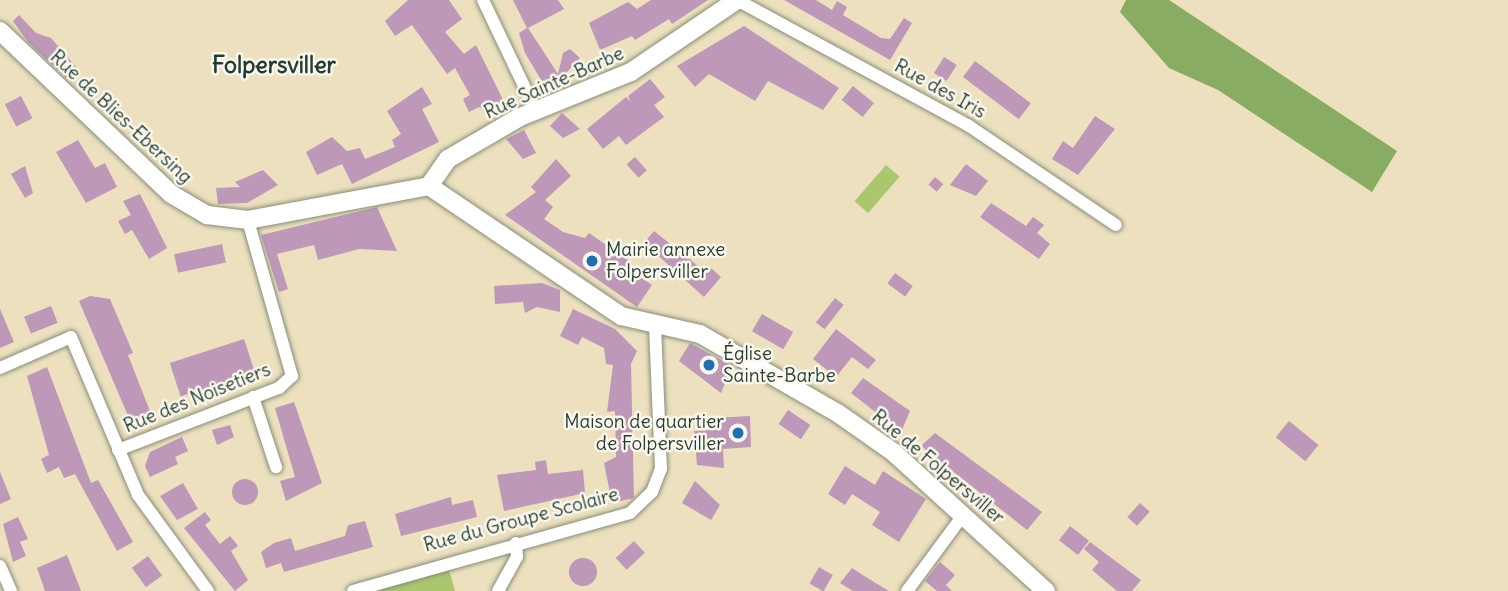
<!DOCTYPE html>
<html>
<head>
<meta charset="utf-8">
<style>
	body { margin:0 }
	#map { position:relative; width:1508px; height:591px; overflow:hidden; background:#ece0be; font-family:Delius,sans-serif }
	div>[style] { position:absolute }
	.green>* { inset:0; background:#abc76e; transform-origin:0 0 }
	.forest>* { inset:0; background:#88ac61 }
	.building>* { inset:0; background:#bd98b8; transform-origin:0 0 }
	.round { border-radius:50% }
	.roads { filter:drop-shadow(0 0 2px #868e79) drop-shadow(0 0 2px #868e79) }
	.street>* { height:12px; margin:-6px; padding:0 6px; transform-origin:6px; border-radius:6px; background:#fff }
	.secondary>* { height:18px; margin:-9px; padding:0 9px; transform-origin:9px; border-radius:9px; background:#fff }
	.dots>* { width:19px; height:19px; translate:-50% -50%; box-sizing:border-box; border:4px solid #fbf7ec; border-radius:50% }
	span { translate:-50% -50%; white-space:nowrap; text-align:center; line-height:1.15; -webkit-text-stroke:5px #fbf7ec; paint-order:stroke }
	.street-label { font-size:19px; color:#1f3d34 }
	.poi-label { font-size:19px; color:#1f3d34 }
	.left { translate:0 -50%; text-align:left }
	.right { translate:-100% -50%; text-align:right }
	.quarter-label { font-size:23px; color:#1f3d34; font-weight:700 }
</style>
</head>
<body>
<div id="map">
	<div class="green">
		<div style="left:886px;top:165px;width:18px;height:48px;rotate:41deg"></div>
		<div style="clip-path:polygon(448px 566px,455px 591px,367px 591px)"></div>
	</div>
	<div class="forest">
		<div style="clip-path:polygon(1126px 0,1169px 0,1397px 151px,1372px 192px,1218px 90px,1169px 68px,1120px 12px)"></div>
	</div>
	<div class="building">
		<div style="clip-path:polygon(408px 0,449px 0,462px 19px,445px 32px,464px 54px,476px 45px,507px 108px,490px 116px,479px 107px,469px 112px,463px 99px,470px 95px,455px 68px,447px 74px,412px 25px,395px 36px,385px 21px)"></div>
		<div style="clip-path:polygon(513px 0,558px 0,564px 9px,528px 28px,558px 74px,563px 53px,570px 49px,580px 58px,555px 85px,546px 88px,525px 53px,519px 33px,527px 28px)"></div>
		<div style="clip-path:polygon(651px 0,708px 0,672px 24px,669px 19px,635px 40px,632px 36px,600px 50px,589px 23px,628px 2px,637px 9px)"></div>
		<div style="clip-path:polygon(784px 0,816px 0,832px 10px,837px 1px,847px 7px,843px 15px,881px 38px,890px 39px,904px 18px,912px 23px,890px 60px)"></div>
		<div style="clip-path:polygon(19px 15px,36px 33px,51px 38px,77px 68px,66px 78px,28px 42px,13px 21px)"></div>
		<div style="clip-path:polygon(744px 26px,839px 88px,823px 110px,768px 81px,755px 101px,709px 74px,695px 87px,677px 66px)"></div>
		<div style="left:944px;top:57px;width:15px;height:19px;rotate:32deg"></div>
		<div style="left:975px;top:61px;width:70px;height:20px;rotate:37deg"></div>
		<div style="clip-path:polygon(650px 79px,665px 97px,654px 105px,664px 117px,626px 145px,619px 136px,603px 149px,587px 129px,626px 97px,631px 102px,628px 96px)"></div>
		<div style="left:853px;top:86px;width:27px;height:18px;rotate:39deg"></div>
		<div style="clip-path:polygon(422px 87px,432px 104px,422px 109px,439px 142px,352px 184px,342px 164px,317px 175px,306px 152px,332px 137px,347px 151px,360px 148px,365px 159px,395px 147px,392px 140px,401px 134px,387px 111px)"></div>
		<div style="left:21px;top:96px;width:25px;height:18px;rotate:63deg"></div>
		<div style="clip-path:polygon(562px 113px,580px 129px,563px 138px,550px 126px)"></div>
		<div style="clip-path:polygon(1095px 116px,1115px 129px,1078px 175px,1052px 159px,1063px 141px,1073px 148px)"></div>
		<div style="clip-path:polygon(524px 130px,536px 153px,523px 159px,506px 139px)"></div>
		<div style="clip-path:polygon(78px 140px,95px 168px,105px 163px,117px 187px,86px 203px,56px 152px)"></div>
		<div style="left:635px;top:157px;width:18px;height:11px;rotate:49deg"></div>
		<div style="clip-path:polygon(556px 159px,571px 176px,545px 200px,553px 207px,544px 219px,563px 232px,585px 238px,589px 233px,632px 263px,628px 269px,652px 285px,637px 307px,505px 215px,536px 192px,531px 187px)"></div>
		<div style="clip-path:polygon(966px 164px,988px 181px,976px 196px,950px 185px)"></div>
		<div style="clip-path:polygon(25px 166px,33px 193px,25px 198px,11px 174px)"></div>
		<div style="clip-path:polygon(263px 170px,278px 185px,247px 203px,218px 204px,216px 188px,240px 187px,235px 182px)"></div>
		<div style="left:935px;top:177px;width:11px;height:10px;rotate:41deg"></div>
		<div style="clip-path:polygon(140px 194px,167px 248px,149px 259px,132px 230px,125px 234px,118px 221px,131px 215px,123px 201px)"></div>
		<div style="clip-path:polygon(991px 203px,1026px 226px,1033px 217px,1044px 225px,1037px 233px,1050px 244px,1039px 259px,980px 217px)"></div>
		<div style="clip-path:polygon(377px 207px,397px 251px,359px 249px,318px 260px,314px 245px,277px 254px,288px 289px,279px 292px,261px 235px)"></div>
		<div style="clip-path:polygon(654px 231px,707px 273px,711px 268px,721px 277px,704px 297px,644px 243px)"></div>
		<div style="left:222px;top:244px;width:19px;height:49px;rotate:78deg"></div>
		<div style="left:895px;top:273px;width:22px;height:13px;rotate:36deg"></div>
		<div style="clip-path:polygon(542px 283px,560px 290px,560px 312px,537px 307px,525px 313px,523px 302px,495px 304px,494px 286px)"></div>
		<div style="clip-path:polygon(90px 296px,110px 299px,133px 353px,128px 355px,150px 411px,132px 425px,79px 301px)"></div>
		<div style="left:835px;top:298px;width:11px;height:31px;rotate:38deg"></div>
		<div style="left:51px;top:306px;width:18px;height:29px;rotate:68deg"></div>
		<div style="clip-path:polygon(0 309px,14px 342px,0 348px)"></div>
		<div style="clip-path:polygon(573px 309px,615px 329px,637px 351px,631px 364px,634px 498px,612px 503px,604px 463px,616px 457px,615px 411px,607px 412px,613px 365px,606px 364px,604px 348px,582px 337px,578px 345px,560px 336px)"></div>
		<div style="left:762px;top:314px;width:36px;height:20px;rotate:30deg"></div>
		<div style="clip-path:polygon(836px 329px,876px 360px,868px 369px,852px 357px,836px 377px,813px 359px)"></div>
		<div style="left:244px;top:339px;width:35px;height:78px;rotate:72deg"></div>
		<div style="clip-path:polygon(690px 343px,732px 366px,721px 393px,679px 361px)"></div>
		<div style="clip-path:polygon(47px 367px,91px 483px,98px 480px,133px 542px,117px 551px,75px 474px,64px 478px,59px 467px,47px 473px,41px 459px,49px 455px,27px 376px)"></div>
		<div style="clip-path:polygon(863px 378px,910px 411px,901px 432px,851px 393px)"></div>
		<div style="clip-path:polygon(294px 402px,322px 483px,286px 501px,280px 481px,295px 477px,275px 408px)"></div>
		<div style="left:788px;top:410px;width:27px;height:17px;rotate:34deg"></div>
		<div style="clip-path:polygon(750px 416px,751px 447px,723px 449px,724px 468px,697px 465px,694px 431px,711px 430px,714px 418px)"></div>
		<div style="left:1289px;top:421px;width:38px;height:21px;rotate:39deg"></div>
		<div style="clip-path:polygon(230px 425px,234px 437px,217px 445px,212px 430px)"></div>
		<div style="clip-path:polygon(935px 433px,1042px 512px,1027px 530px,921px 446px)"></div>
		<div style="clip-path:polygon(182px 437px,188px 451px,175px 457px,178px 464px,150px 477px,145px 466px,150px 452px)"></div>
		<div style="clip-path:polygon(546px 460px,548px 474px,583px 470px,585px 493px,504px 511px,497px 475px,536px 470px,535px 462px)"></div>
		<div style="clip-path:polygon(845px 466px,875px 485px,883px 471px,926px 499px,899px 542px,872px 525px,880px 512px,852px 494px,845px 505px,828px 494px)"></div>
		<div style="clip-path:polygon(0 472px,11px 499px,0 504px)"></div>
		<div class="round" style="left:232px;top:479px;width:26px;height:26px"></div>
		<div style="clip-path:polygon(695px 481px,720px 505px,711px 520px,682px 503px)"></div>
		<div style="clip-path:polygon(183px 483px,198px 509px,177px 520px,160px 496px)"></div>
		<div style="clip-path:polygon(451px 497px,452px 505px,473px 500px,477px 517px,401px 536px,395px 514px)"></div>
		<div style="left:1140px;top:503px;width:13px;height:19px;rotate:42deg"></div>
		<div style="clip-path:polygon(205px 512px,211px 520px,205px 525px,220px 544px,230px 536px,238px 546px,231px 551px,248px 580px,235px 591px,184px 528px)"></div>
		<div style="clip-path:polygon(18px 517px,28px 539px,20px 542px,26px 556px,13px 562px,3px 524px)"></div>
		<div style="clip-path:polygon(365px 521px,373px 547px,284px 572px,281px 563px,266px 568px,261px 552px,274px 543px,291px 538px,295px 551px,345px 536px,348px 525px)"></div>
		<div style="left:1070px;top:526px;width:24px;height:18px;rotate:38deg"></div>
		<div style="left:634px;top:541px;width:16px;height:25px;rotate:47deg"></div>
		<div style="clip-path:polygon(1090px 542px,1141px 580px,1132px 591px,1117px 591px,1092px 570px,1099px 562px,1084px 549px)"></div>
		<div style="clip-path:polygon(67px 555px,81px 591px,45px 591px,37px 568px)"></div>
		<div style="left:148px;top:556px;width:24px;height:20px;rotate:54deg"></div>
		<div class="round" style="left:569px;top:558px;width:28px;height:28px"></div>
		<div style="clip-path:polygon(940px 562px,955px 575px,946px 585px,952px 591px,937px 591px,925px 581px)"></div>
		<div style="left:819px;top:567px;width:16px;height:19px;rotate:30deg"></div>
		<div style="clip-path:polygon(852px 568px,869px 579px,889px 591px,853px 591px,840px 583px)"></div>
	</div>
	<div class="roads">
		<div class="street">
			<div style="left:483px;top:0;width:123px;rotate:64.5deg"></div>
			<div style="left:737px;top:0;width:264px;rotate:28.5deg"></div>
			<div style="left:969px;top:126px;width:177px;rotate:34deg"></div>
			<div style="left:0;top:368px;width:77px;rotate:-23.6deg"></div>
			<div style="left:71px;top:337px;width:172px;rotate:67deg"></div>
			<div style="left:138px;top:495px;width:119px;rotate:53.9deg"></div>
			<div style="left:253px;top:397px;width:74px;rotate:71.8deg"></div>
			<div style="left:118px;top:450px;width:173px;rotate:-21.1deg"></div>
			<div style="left:279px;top:388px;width:18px;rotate:-43deg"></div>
			<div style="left:292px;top:376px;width:162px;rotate:-105.8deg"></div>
			<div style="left:0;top:566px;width:27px;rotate:66deg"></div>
			<div style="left:353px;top:591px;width:288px;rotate:-15.7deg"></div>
			<div style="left:630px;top:513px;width:30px;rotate:-44deg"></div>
			<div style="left:652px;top:492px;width:25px;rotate:-69deg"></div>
			<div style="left:661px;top:469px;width:145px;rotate:-92.4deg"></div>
			<div style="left:498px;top:591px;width:39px;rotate:-61deg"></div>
			<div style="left:517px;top:557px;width:14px;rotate:-94deg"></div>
			<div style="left:907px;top:591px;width:96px;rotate:-53.5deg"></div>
		</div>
		<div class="secondary">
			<div style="left:0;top:31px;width:236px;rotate:43.6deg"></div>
			<div style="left:171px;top:194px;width:42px;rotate:30.3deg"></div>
			<div style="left:207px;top:215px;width:41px;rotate:7deg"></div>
			<div style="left:248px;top:220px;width:184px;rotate:-10.6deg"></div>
			<div style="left:429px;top:186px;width:232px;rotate:34.1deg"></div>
			<div style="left:621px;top:316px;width:81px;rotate:12.8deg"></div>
			<div style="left:700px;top:334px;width:160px;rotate:29.9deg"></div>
			<div style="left:839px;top:414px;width:66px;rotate:35.1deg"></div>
			<div style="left:893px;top:452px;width:207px;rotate:42.3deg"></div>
			<div style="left:429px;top:186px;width:33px;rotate:-55deg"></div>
			<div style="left:448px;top:159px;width:83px;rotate:-30.3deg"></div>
			<div style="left:520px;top:117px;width:120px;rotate:-22.1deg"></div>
			<div style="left:631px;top:72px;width:128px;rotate:-34.2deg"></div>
		</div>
	</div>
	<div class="dots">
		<div style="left:592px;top:261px;background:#1f6fb2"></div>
		<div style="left:709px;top:365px;background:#1f6fb2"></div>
		<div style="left:738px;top:433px;background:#1f6fb2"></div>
	</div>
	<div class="street-label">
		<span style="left:554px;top:83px;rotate:-24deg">Rue Sainte-Barbe</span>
		<span style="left:940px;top:89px;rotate:29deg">Rue des Iris</span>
		<span style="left:121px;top:117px;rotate:43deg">Rue de Blies-Ebersing</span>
		<span style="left:197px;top:398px;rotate:-22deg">Rue des Noisetiers</span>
		<span style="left:938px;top:467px;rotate:40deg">Rue de Folpersviller</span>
		<span style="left:521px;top:520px;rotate:-15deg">Rue du Groupe Scolaire</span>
	</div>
	<div class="poi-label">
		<span class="left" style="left:606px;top:261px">Mairie annexe<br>Folpersviller</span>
		<span class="left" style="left:723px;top:365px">Église<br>Sainte-Barbe</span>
		<span class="right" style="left:724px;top:433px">Maison de quartier<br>de Folpersviller</span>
	</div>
	<div class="quarter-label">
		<span style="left:274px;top:65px">Folpersviller</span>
	</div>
</div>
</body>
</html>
